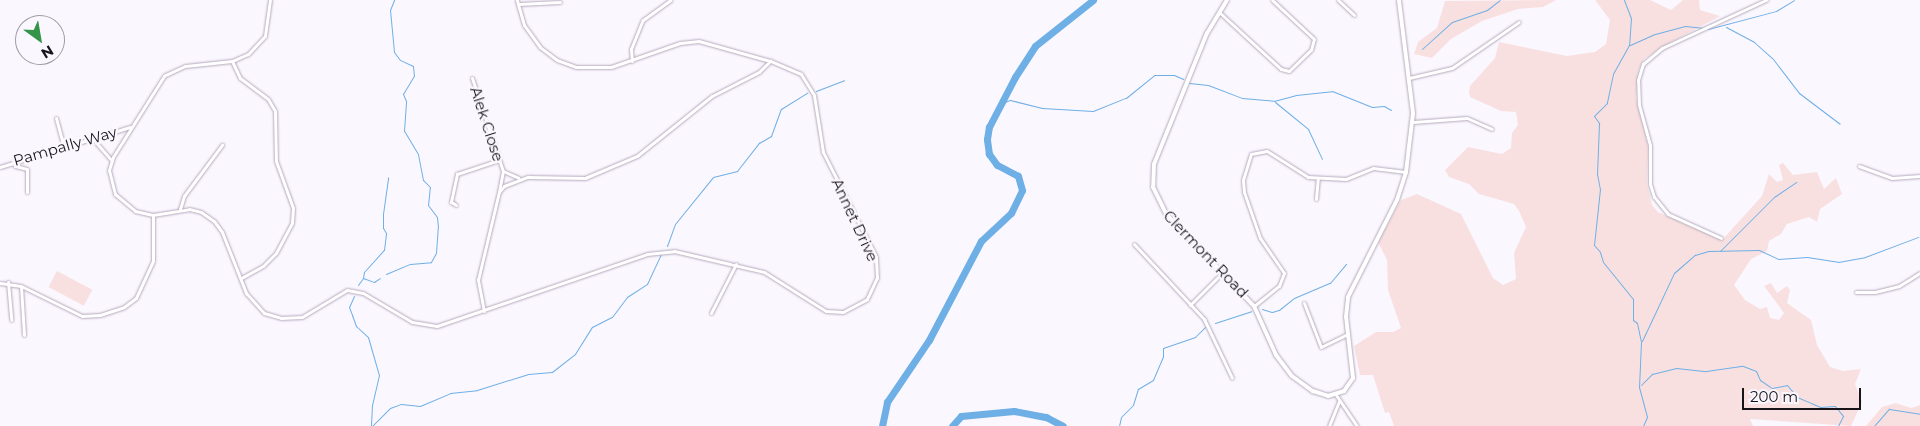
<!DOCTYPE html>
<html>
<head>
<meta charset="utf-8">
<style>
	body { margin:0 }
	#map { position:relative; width:1920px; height:426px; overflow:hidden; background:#fbf7ff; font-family:Montserrat,sans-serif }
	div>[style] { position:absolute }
	.green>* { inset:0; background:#f9e0e0; transform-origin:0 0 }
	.stream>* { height:1px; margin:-0.5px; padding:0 0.5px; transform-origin:0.5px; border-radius:0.5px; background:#6eafe6 }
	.river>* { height:7px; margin:-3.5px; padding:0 3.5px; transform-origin:3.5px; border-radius:3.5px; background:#6eafe6 }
	.roads { filter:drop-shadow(0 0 1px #b4aabc) drop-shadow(0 0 1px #b4aabc) }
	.minor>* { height:3px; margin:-1.5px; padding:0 1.5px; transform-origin:1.5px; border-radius:1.5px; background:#fff }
	.tertiary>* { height:4px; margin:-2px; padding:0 2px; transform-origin:2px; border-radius:2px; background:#fff }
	span { translate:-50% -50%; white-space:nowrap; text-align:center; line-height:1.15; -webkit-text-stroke:4.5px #fbf7ff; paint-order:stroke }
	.street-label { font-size:15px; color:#17141a }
	.north { position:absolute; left:15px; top:15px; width:50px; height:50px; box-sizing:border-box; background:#fbf7ff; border:1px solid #a09ca3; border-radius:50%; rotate:148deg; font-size:14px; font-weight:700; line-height:20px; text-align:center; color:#17141a }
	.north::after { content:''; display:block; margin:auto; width:18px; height:22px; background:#349549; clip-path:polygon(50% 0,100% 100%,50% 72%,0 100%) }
	.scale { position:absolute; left:1742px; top:388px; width:119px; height:22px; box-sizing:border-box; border:2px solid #17141a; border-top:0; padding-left:6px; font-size:15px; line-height:18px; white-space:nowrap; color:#17141a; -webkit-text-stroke:4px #fbf7ff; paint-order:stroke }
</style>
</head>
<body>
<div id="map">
	<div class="green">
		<div style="clip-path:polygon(1556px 0,1543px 7px,1518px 9px,1482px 21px,1451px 39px,1432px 58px,1414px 54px,1418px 42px,1437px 28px,1445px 1px)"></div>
		<div style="clip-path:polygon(1595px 0,1650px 0,1671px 10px,1683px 0,1699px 0,1700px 10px,1720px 16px,1660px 48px,1644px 59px,1638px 71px,1636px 98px,1648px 146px,1647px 184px,1652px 205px,1658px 212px,1722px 240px,1762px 196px,1769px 174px,1777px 182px,1783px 180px,1779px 165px,1783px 163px,1793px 175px,1817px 172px,1824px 189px,1836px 178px,1842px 194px,1820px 209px,1817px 222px,1809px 217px,1787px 224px,1781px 234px,1769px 241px,1767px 251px,1751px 259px,1734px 285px,1745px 300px,1760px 309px,1767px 307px,1770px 318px,1779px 320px,1784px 313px,1764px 286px,1771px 283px,1777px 293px,1787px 286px,1790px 290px,1787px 303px,1811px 320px,1817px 345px,1830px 367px,1843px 371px,1861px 369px,1855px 384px,1862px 402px,1851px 426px,1750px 419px,1753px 426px,1394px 426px,1389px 412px,1385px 413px,1373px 375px,1360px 375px,1354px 346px,1376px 332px,1393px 332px,1401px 328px,1388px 290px,1387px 260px,1378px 242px,1401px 200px,1417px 194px,1461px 214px,1493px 278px,1503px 285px,1516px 279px,1514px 253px,1526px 227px,1519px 211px,1514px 204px,1479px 194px,1469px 184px,1449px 177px,1445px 170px,1468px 147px,1502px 154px,1511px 148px,1512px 133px,1518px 125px,1516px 112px,1501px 111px,1470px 97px,1469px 93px,1470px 86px,1495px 58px,1499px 42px,1567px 56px,1595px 52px,1606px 44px,1610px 20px)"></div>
		<div style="left:57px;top:271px;width:40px;height:18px;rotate:28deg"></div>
		<div style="clip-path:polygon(1896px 403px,1911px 408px,1920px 405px,1920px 426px,1866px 426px,1882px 407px)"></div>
	</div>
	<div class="stream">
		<div style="left:1624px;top:0;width:19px;rotate:69deg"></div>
		<div style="left:1631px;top:18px;width:27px;rotate:94deg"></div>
		<div style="left:1629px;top:45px;width:33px;rotate:119deg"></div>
		<div style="left:1613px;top:74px;width:30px;rotate:102deg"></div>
		<div style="left:1607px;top:103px;width:18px;rotate:135deg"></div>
		<div style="left:1594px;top:116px;width:9px;rotate:54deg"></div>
		<div style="left:1599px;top:123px;width:51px;rotate:92.2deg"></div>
		<div style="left:1597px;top:174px;width:15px;rotate:79deg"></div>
		<div style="left:1600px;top:189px;width:56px;rotate:96.1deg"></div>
		<div style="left:1594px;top:245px;width:9px;rotate:49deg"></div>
		<div style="left:1600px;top:252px;width:10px;rotate:73deg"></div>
		<div style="left:1603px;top:262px;width:48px;rotate:51deg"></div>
		<div style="left:1633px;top:299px;width:21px;rotate:90deg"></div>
		<div style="left:1633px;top:320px;width:5px;rotate:37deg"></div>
		<div style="left:1637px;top:323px;width:19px;rotate:78deg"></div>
		<div style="left:1641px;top:342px;width:45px;rotate:92.5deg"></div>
		<div style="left:1639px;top:387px;width:31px;rotate:75deg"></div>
		<div style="left:1647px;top:417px;width:10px;rotate:114deg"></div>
		<div style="left:1726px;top:27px;width:32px;rotate:28deg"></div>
		<div style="left:1754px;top:42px;width:25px;rotate:42deg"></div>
		<div style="left:1773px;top:59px;width:43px;rotate:52.6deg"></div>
		<div style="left:1799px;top:93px;width:51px;rotate:37.1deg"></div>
		<div style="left:1708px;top:29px;width:70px;rotate:-14.8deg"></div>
		<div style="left:1776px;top:11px;width:21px;rotate:-31deg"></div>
		<div style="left:1630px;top:45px;width:27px;rotate:-24deg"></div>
		<div style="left:1655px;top:34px;width:31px;rotate:-15deg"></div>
		<div style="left:1685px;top:26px;width:20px;rotate:6deg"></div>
		<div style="left:1422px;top:49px;width:40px;rotate:-42deg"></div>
		<div style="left:1452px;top:22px;width:37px;rotate:-19deg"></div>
		<div style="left:1487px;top:10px;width:16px;rotate:-38deg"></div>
		<div style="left:1189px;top:83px;width:19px;rotate:6deg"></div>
		<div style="left:1208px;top:85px;width:36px;rotate:21deg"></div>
		<div style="left:1242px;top:98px;width:32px;rotate:5deg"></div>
		<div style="left:1274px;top:101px;width:23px;rotate:-15deg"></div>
		<div style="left:1296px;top:95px;width:36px;rotate:-6deg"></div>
		<div style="left:1332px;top:91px;width:43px;rotate:21.8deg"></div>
		<div style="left:1372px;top:107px;width:12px;rotate:-5deg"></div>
		<div style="left:1384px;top:106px;width:8px;rotate:30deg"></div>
		<div style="left:816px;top:91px;width:30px;rotate:-21deg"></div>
		<div style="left:1275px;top:102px;width:43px;rotate:39.3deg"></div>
		<div style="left:1308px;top:129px;width:33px;rotate:65deg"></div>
		<div style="left:1002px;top:103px;width:9px;rotate:-21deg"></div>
		<div style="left:1010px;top:100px;width:33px;rotate:14deg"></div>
		<div style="left:1042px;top:108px;width:51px;rotate:3.4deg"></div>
		<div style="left:1093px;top:111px;width:35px;rotate:-22deg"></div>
		<div style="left:1126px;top:98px;width:36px;rotate:-39deg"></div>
		<div style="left:1154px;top:75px;width:20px"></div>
		<div style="left:1174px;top:75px;width:10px;rotate:24deg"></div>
		<div style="left:667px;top:246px;width:23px;rotate:-70deg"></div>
		<div style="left:675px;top:224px;width:60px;rotate:-51deg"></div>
		<div style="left:713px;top:177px;width:25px;rotate:-14deg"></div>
		<div style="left:737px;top:171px;width:36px;rotate:-52deg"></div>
		<div style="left:759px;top:143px;width:14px;rotate:-30deg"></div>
		<div style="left:771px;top:136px;width:29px;rotate:-70deg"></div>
		<div style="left:781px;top:109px;width:31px;rotate:-32deg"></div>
		<div style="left:1720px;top:251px;width:76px;rotate:-45deg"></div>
		<div style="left:1774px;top:197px;width:27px;rotate:-34deg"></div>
		<div style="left:386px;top:274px;width:26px;rotate:-23deg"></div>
		<div style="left:410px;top:264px;width:21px;rotate:-5deg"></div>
		<div style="left:431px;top:262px;width:10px;rotate:-61deg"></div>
		<div style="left:436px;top:253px;width:26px;rotate:-86deg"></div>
		<div style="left:438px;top:227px;width:10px;rotate:-96deg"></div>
		<div style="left:437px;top:217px;width:15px;rotate:-127deg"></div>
		<div style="left:428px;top:205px;width:18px;rotate:-84deg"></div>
		<div style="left:430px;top:187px;width:10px;rotate:-135deg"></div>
		<div style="left:423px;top:180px;width:26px;rotate:-101deg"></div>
		<div style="left:418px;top:154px;width:27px;rotate:-121deg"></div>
		<div style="left:404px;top:131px;width:30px;rotate:-86deg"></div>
		<div style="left:406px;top:101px;width:8px;rotate:-113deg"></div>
		<div style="left:403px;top:94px;width:21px;rotate:-59deg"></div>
		<div style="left:414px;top:76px;width:10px;rotate:-96deg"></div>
		<div style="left:413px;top:66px;width:14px;rotate:-155deg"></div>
		<div style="left:400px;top:60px;width:10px;rotate:-127deg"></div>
		<div style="left:394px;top:52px;width:42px;rotate:-95.4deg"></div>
		<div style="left:390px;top:10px;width:11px;rotate:-68deg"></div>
		<div style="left:363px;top:278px;width:6px;rotate:-81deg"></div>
		<div style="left:364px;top:272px;width:30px;rotate:-48deg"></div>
		<div style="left:384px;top:250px;width:17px;rotate:-83deg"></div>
		<div style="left:386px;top:233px;width:6px;rotate:-121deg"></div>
		<div style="left:383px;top:228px;width:14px;rotate:-90deg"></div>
		<div style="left:383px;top:214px;width:37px;rotate:-82deg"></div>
		<div style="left:358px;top:285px;width:9px;rotate:-54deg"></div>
		<div style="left:363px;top:278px;width:12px;rotate:20deg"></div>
		<div style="left:374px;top:282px;width:7px;rotate:-34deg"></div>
		<div style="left:354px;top:296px;width:12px;rotate:114deg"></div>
		<div style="left:349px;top:307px;width:9px;rotate:69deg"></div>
		<div style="left:352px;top:315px;width:12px;rotate:70deg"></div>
		<div style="left:356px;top:326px;width:16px;rotate:43deg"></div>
		<div style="left:368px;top:337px;width:40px;rotate:74deg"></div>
		<div style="left:379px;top:375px;width:31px;rotate:103deg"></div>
		<div style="left:372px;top:405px;width:21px;rotate:93deg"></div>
		<div style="left:1262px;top:309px;width:10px;rotate:17deg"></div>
		<div style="left:1272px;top:312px;width:7px;rotate:-16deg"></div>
		<div style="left:1279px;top:310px;width:19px;rotate:-39deg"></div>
		<div style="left:1294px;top:298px;width:39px;rotate:-23deg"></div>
		<div style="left:1330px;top:283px;width:25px;rotate:-50deg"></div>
		<div style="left:1215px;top:323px;width:38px;rotate:-18deg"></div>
		<div style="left:1642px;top:341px;width:75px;rotate:-64.8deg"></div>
		<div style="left:1674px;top:273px;width:28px;rotate:-41deg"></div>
		<div style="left:1695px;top:255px;width:14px;rotate:-17deg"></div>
		<div style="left:1708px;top:251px;width:51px;rotate:-1.1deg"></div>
		<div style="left:1759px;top:250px;width:21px;rotate:25deg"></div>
		<div style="left:1778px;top:259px;width:29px;rotate:-4deg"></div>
		<div style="left:1807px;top:257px;width:31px;rotate:9deg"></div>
		<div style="left:1838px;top:262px;width:27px;rotate:-10deg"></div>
		<div style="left:1865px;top:257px;width:57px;rotate:-20.7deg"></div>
		<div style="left:1641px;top:385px;width:16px;rotate:-45deg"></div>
		<div style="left:1652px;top:374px;width:25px;rotate:-14deg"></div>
		<div style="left:1676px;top:368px;width:30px;rotate:6deg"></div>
		<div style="left:1706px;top:371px;width:37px;rotate:-8deg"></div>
		<div style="left:1743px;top:366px;width:14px;rotate:21deg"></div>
		<div style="left:1756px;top:371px;width:10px;rotate:66deg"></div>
		<div style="left:1760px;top:380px;width:14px;rotate:34deg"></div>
		<div style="left:1772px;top:388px;width:15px;rotate:-11deg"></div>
		<div style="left:1787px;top:385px;width:16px;rotate:50deg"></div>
		<div style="left:1797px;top:397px;width:15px;rotate:23deg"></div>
		<div style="left:1811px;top:403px;width:10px;rotate:24deg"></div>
		<div style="left:1820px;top:407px;width:15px;rotate:-4deg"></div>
		<div style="left:1835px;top:406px;width:13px;rotate:51deg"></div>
		<div style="left:1843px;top:416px;width:11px;rotate:117deg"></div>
		<div style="left:372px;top:426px;width:25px;rotate:-45deg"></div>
		<div style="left:390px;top:408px;width:12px;rotate:-20deg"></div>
		<div style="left:401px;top:404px;width:19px;rotate:6deg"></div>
		<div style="left:420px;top:406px;width:33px;rotate:-23deg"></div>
		<div style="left:450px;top:393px;width:27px;rotate:-6deg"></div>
		<div style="left:477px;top:390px;width:53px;rotate:-17.4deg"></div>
		<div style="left:528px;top:374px;width:24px;rotate:-5deg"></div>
		<div style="left:552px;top:372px;width:29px;rotate:-38deg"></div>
		<div style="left:575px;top:354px;width:32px;rotate:-58deg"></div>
		<div style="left:592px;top:327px;width:22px;rotate:-27deg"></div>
		<div style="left:612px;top:317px;width:25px;rotate:-53deg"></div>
		<div style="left:627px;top:297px;width:24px;rotate:-33deg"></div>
		<div style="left:647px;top:284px;width:33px;rotate:-65deg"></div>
		<div style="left:1119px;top:426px;width:9px;rotate:-77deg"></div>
		<div style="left:1121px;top:417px;width:17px;rotate:-45deg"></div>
		<div style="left:1133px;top:405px;width:17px;rotate:-73deg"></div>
		<div style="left:1138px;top:389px;width:17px;rotate:-31deg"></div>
		<div style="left:1153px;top:380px;width:25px;rotate:-67deg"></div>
		<div style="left:1163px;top:357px;width:9px;rotate:-90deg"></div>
		<div style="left:1163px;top:348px;width:34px;rotate:-19deg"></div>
		<div style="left:1195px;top:337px;width:14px;rotate:-45deg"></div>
		<div style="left:1874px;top:426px;width:23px;rotate:-49deg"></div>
		<div style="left:1889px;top:409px;width:31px;rotate:9deg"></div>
	</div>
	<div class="river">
		<div style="left:882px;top:426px;width:25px;rotate:-78deg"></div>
		<div style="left:887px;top:402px;width:75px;rotate:-55.9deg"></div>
		<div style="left:929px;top:340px;width:112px;rotate:-62.3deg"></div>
		<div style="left:981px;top:241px;width:41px;rotate:-43deg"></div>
		<div style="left:1011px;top:213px;width:25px;rotate:-64deg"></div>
		<div style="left:1022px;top:190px;width:15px;rotate:-106deg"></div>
		<div style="left:1018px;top:176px;width:24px;rotate:-152deg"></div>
		<div style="left:997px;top:165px;width:14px;rotate:-126deg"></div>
		<div style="left:989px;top:154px;width:15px;rotate:-98deg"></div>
		<div style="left:987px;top:139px;width:12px;rotate:-81deg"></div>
		<div style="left:989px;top:127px;width:56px;rotate:-62.5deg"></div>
		<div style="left:1015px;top:77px;width:37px;rotate:-57deg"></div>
		<div style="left:1035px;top:46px;width:74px;rotate:-38.4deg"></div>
		<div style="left:952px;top:426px;width:13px;rotate:-48deg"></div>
		<div style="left:961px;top:416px;width:53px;rotate:-5.4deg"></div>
		<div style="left:1014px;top:411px;width:33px;rotate:11deg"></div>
		<div style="left:1046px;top:417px;width:19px;rotate:28deg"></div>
	</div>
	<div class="roads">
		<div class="minor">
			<div style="left:270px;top:0;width:36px;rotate:98deg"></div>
			<div style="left:265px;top:36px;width:25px;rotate:133deg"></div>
			<div style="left:248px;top:54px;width:17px;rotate:156deg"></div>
			<div style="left:232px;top:61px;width:47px;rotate:173.9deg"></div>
			<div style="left:185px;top:66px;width:23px;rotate:155deg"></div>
			<div style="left:164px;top:76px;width:96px;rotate:122.2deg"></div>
			<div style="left:113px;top:157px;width:14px;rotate:107deg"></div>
			<div style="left:109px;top:170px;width:25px;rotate:76deg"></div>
			<div style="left:115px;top:194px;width:26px;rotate:40deg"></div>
			<div style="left:135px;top:211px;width:18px;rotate:13deg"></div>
			<div style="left:153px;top:215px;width:36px;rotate:-9deg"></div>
			<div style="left:189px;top:209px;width:12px;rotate:14deg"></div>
			<div style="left:201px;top:212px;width:16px;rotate:35deg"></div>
			<div style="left:214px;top:221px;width:14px;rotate:54deg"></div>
			<div style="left:222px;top:232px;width:66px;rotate:68.5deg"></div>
			<div style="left:246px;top:293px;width:27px;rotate:48deg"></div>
			<div style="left:264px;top:313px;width:18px;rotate:16deg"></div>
			<div style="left:281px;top:318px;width:21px;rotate:-3deg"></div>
			<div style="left:302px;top:317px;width:52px;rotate:-31deg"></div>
			<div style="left:347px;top:290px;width:16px;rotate:11deg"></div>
			<div style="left:363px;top:293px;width:57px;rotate:30.6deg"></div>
			<div style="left:412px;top:322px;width:25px;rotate:9deg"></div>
			<div style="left:437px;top:326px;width:222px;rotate:-18.9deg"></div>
			<div style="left:647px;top:254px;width:27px;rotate:-6deg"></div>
			<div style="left:674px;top:251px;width:92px;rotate:13.1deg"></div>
			<div style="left:764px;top:272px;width:73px;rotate:32.2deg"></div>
			<div style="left:826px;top:311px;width:17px;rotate:3deg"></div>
			<div style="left:843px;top:312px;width:27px;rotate:-28deg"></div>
			<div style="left:867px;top:299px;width:23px;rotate:-65deg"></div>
			<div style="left:877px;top:278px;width:21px;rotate:-93deg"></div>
			<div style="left:876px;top:257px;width:118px;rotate:-116.8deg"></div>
			<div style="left:823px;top:152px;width:58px;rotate:-99deg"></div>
			<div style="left:814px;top:95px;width:25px;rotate:-122deg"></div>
			<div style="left:801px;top:74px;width:34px;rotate:-157deg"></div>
			<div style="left:770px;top:61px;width:74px;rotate:-164.3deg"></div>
			<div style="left:699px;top:41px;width:19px;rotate:174deg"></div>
			<div style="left:680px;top:43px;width:73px;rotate:160.8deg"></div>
			<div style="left:611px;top:67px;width:35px;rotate:180deg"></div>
			<div style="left:576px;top:67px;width:20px;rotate:-160deg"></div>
			<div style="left:557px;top:60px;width:21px;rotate:-143deg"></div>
			<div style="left:540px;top:47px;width:27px;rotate:-126deg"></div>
			<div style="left:524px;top:25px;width:26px;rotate:-106deg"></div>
			<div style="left:1338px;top:0;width:22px;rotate:43deg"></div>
			<div style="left:518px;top:4px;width:42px;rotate:-2.7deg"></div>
			<div style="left:1219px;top:12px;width:84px;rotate:42.6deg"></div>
			<div style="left:1281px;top:69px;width:8px;rotate:14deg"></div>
			<div style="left:1289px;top:71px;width:30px;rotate:-44deg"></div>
			<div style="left:1311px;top:50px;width:11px;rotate:-75deg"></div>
			<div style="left:1314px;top:39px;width:57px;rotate:-137.1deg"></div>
			<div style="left:232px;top:61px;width:19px;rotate:65deg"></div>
			<div style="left:240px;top:78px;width:35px;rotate:37deg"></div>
			<div style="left:268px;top:99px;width:14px;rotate:60deg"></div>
			<div style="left:275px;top:111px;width:50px;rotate:88.9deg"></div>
			<div style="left:276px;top:161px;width:50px;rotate:70.1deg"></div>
			<div style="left:293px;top:208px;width:15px;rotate:94deg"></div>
			<div style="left:292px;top:223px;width:34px;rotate:118deg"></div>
			<div style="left:276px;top:253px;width:18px;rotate:135deg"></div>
			<div style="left:263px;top:266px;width:25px;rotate:151deg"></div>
			<div style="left:632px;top:61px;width:12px;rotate:-95deg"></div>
			<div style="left:631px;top:49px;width:31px;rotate:-68deg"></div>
			<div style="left:643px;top:20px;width:34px;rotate:-36deg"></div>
			<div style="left:472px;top:78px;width:98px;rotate:71.6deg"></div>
			<div style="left:503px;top:171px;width:20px;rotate:101deg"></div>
			<div style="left:1409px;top:78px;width:44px;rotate:-13.1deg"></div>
			<div style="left:1452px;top:68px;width:81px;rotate:-34.5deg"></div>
			<div style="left:56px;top:118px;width:30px;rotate:75deg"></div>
			<div style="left:1413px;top:122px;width:54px;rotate:-4.2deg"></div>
			<div style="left:1467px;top:118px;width:27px;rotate:24deg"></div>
			<div style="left:93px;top:139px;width:28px;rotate:49deg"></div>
			<div style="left:14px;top:161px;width:5px;rotate:79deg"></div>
			<div style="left:15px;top:166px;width:12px;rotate:14deg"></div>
			<div style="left:27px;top:169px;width:23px;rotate:90deg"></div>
			<div style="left:1859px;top:166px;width:35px;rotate:20deg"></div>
			<div style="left:1892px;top:178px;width:28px;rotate:-4deg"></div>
			<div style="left:0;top:167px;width:136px;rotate:-17.1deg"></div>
			<div style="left:503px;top:171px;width:17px;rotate:24deg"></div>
			<div style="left:1316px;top:199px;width:21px;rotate:-85deg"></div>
			<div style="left:456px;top:205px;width:6px;rotate:-149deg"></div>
			<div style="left:451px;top:202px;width:29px;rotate:-78deg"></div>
			<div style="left:457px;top:174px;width:44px;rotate:-18.4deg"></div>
			<div style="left:180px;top:209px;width:14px;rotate:-73deg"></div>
			<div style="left:184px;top:196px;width:64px;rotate:-53.3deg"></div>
			<div style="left:1721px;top:238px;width:58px;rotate:-155.6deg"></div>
			<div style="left:1668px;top:214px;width:22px;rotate:-129deg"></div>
			<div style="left:1654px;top:197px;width:14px;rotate:-107deg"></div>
			<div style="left:1650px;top:184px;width:39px;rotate:-90deg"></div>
			<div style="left:1650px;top:145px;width:41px;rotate:-105.4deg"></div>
			<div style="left:1639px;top:105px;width:25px;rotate:-92deg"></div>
			<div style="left:1638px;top:80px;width:17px;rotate:-73deg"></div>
			<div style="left:1643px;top:64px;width:25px;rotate:-40deg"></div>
			<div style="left:1662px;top:48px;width:115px;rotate:-24.8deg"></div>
			<div style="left:1134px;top:244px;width:103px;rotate:47deg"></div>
			<div style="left:1204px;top:319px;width:65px;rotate:64.6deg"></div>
			<div style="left:8px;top:282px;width:38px;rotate:85deg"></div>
			<div style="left:0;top:283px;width:21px;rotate:8deg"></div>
			<div style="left:21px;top:286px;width:68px;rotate:26.2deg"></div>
			<div style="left:82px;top:316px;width:18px;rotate:-3deg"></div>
			<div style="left:100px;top:315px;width:25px;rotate:-18deg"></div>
			<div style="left:124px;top:307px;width:15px;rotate:-37deg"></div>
			<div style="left:136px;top:298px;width:41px;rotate:-65.3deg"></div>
			<div style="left:153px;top:261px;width:46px;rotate:-90deg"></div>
			<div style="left:21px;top:286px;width:49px;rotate:86.5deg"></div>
			<div style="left:1856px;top:292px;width:19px"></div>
			<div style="left:1875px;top:292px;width:25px;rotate:-14deg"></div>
			<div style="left:1899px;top:286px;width:25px;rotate:-32deg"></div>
			<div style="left:1304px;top:303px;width:47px;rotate:68.9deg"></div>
			<div style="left:1321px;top:347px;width:30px;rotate:-26deg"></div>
			<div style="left:1190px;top:305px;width:47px;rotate:-45deg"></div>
			<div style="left:1254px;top:306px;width:32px;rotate:-39deg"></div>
			<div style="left:1279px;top:286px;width:14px;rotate:-69deg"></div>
			<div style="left:1284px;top:273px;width:42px;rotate:-124.4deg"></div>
			<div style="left:1260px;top:238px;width:49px;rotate:-109.2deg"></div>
			<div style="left:1244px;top:192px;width:12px;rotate:-95deg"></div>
			<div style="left:1243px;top:180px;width:27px;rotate:-73deg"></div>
			<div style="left:1251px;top:154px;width:16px;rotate:-11deg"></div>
			<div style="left:1267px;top:151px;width:49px;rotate:32.4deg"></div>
			<div style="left:1308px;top:177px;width:38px;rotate:3deg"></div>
			<div style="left:1346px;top:179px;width:29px;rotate:-22deg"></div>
			<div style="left:1373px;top:168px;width:33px;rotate:7deg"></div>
			<div style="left:484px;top:311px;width:32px;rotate:-101deg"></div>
			<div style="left:478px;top:280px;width:90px;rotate:-76.6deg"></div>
			<div style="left:499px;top:192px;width:8px;rotate:-50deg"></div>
			<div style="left:504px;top:186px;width:26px;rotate:-21deg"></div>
			<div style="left:528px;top:177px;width:57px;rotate:1deg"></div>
			<div style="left:585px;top:178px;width:56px;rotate:-22.9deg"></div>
			<div style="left:637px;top:156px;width:96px;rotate:-38.7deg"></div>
			<div style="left:712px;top:96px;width:53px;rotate:-27.1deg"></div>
			<div style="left:759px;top:72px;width:16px;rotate:-45deg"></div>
			<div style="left:711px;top:313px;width:55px;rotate:-63deg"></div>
			<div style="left:1336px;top:395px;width:37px;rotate:56deg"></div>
			<div style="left:1329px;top:426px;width:27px;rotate:-68deg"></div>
		</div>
		<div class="tertiary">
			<div style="left:1227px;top:0;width:39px;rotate:121deg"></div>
			<div style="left:1207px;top:33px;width:141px;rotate:112deg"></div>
			<div style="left:1154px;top:164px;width:23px;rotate:92deg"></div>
			<div style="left:1153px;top:187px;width:30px;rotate:64deg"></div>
			<div style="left:1166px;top:214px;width:127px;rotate:46.3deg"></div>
			<div style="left:1254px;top:306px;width:54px;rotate:65.8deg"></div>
			<div style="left:1276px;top:355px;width:26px;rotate:53deg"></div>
			<div style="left:1292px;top:376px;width:26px;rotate:36deg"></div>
			<div style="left:1313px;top:391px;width:16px;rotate:18deg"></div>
			<div style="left:1328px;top:396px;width:17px;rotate:-17deg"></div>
			<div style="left:1344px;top:391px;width:16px;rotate:-55deg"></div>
			<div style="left:1353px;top:378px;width:61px;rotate:-96.5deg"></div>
			<div style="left:1346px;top:317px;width:20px;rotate:-84deg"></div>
			<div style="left:1348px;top:297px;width:109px;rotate:-63.2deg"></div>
			<div style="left:1397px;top:200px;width:29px;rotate:-72deg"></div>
			<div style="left:1406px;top:172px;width:59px;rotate:-83.2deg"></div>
			<div style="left:1413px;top:113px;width:114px;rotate:-97.1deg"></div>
		</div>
	</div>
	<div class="street-label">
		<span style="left:487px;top:124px;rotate:72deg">Alek Close</span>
		<span style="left:65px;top:146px;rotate:-16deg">Pampally Way</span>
		<span style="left:855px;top:220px;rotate:65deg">Annet Drive</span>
		<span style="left:1206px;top:254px;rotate:46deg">Clermont Road</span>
	</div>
	<div class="north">N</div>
	<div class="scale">200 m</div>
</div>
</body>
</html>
